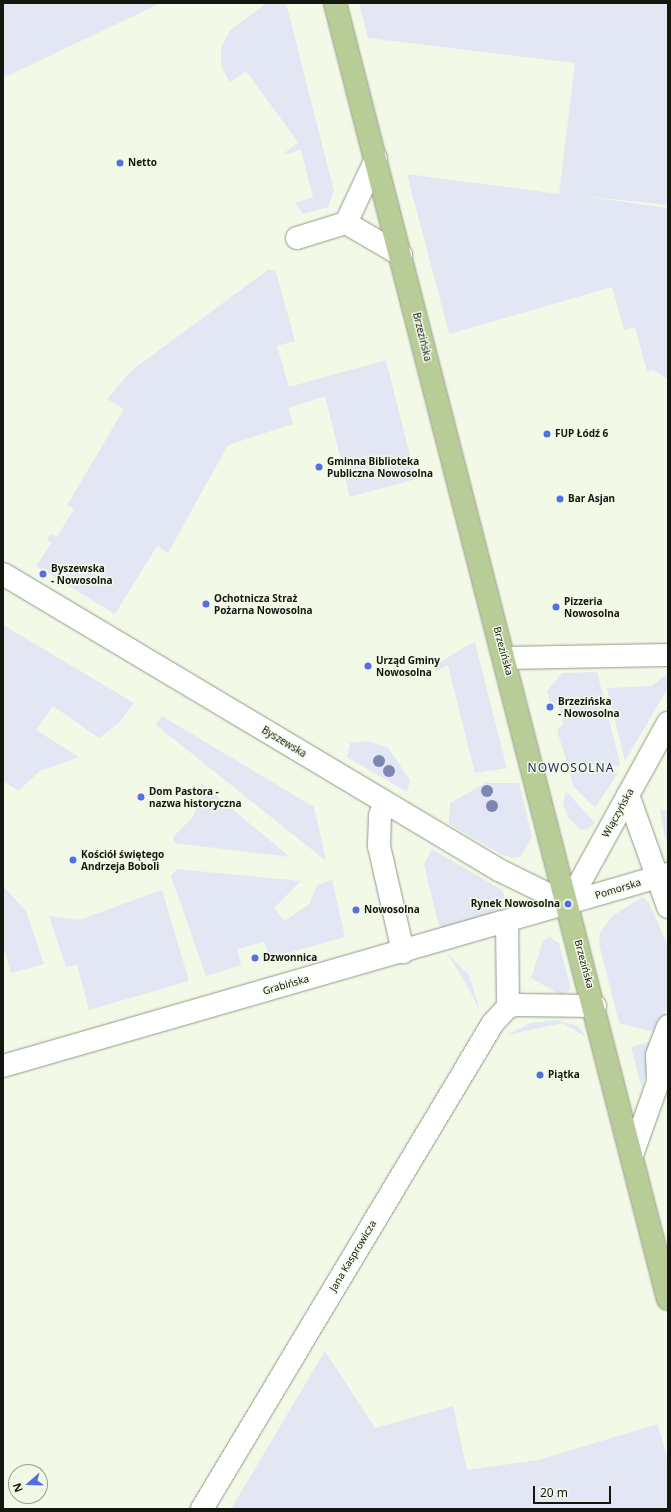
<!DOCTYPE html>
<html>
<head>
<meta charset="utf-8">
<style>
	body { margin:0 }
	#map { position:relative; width:671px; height:1512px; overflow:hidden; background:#f2fae7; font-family:"Noto Sans",sans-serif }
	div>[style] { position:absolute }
	.green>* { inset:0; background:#e2e7f3 }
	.roads { filter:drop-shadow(0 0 1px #919887) drop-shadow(0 0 1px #919887) }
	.minor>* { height:22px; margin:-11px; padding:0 11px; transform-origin:11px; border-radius:11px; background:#fff }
	.major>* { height:22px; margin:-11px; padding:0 11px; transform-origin:11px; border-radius:11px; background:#b8cc97 }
	.trees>* { width:12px; height:12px; margin:-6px; border-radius:50%; background:#7e87b4 }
	.dots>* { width:11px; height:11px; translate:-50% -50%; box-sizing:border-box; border:2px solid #f2fae7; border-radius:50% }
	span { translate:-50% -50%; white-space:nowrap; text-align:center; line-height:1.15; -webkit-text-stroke:3px #f2fae7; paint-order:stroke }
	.poi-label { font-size:10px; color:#141710; font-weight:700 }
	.left { translate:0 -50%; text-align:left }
	.right { translate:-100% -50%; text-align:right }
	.street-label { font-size:10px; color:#141710 }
	.quarter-label { font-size:12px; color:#1b275f; letter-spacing:1px }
	.frame { position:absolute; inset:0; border:4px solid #141710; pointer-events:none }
	.north { position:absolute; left:8px; top:1464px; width:40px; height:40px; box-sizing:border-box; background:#f2fae7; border:1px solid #999f91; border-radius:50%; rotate:250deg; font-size:11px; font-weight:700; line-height:16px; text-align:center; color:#141710 }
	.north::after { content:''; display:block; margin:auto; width:14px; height:18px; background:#546ee4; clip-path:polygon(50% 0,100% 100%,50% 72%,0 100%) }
	.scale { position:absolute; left:533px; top:1486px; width:78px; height:18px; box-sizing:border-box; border:2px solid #141710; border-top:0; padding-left:5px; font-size:12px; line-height:14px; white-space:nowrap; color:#141710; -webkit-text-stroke:3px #f2fae7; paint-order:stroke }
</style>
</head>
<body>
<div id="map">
	<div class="green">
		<div style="clip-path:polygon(3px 3px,161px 3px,3px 78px)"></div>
		<div style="clip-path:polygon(267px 3px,286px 3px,334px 191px,328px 207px,303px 214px,295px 203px,313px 197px,301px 150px,282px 155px,298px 142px,246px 71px,230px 83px,221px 66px,221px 47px,230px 30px)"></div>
		<div style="clip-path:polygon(359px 3px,668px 3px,668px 205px,583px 196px,668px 208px,668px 379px,653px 370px,647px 372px,635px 327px,624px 330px,612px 287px,449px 334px,407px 174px,559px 194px,575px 63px,368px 38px)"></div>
		<div style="clip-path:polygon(269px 269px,276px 272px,295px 341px,277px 346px,289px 387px,386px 360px,416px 479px,350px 497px,325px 396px,289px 408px,293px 424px,228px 445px,168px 553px,157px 546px,115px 614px,36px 566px,52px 542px,47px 540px,50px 534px,57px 537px,74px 509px,67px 505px,124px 409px,107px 399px,131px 371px)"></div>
		<div style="clip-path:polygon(3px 625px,134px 703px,119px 723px,99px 738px,53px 706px,36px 730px,79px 757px,40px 771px,18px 791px,3px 781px)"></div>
		<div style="clip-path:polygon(471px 643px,475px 643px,507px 768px,475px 773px,448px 665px,435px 672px,436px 665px)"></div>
		<div style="clip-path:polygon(597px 672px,620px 764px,618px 766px,567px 763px,557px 730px,563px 724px,559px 706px,550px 704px,547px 691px,562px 673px)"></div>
		<div style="clip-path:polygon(666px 675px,668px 688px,625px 761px,607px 688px,651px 686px)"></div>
		<div style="clip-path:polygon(162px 716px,314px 807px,326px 861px,156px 725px)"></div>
		<div style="clip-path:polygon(368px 741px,388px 748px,410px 780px,407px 792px,347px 757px,350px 743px)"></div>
		<div style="clip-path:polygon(569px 770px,618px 773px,595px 808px,573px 786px)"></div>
		<div style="clip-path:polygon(201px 783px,290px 857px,174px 843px,173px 837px,192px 818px,200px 800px)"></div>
		<div style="clip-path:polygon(486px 783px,519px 783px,532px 837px,521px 856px,513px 858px,501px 854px,449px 824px,450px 803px)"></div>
		<div style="clip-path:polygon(566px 791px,595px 823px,588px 829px,581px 830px,569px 819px,563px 804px)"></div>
		<div style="clip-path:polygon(660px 810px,668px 810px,668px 844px,665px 838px)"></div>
		<div style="clip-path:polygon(432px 849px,502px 890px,505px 898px,501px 910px,443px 929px,438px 923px,424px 864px)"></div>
		<div style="clip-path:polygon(177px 869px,301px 881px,274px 908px,284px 921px,309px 904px,317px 885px,332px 880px,345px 937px,270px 958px,264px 942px,237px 949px,241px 965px,206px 976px,171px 876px)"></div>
		<div style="clip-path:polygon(3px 886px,26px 911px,44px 964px,11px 973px,3px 945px)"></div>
		<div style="clip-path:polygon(162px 890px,189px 981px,89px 1010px,77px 965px,66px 967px,49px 916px,79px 920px)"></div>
		<div style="clip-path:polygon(642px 897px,649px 903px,668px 946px,668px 1005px,657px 1033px,619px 1023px,599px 944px,600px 933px,611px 917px)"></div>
		<div style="clip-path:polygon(549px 937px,559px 943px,570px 985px,570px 990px,561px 995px,531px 978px,543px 941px)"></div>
		<div style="clip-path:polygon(447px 953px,469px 975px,480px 1011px,469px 989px)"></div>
		<div style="clip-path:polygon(556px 1020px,578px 1026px,586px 1037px,563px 1023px,507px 1035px,530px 1023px)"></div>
		<div style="clip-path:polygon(653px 1041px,642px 1089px,631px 1047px)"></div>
		<div style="clip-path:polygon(325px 1351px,375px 1428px,453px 1406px,467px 1470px,538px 1460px,658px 1424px,668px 1462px,668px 1509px,231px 1509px)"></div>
	</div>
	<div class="roads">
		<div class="minor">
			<div style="left:346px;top:223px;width:71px;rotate:-64.9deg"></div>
			<div style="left:297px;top:238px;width:51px;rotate:-17deg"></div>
			<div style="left:346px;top:223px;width:64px;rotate:30.2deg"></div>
			<div style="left:3px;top:574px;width:578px;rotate:30.83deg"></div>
			<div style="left:499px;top:870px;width:77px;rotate:26.2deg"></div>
			<div style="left:505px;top:658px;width:163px;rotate:-1.1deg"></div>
			<div style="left:628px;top:795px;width:119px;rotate:70.3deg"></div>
			<div style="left:385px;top:802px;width:15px;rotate:110deg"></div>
			<div style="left:380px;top:816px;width:30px;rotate:92deg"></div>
			<div style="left:379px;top:846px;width:109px;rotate:77.2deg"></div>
			<div style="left:568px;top:904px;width:207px;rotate:-61.1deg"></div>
			<div style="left:507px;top:922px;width:85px;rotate:89.3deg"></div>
			<div style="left:3px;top:1066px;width:692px;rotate:-16.1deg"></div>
			<div style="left:658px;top:1082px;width:27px;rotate:-92deg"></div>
			<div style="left:657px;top:1055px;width:31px;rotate:-69deg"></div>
			<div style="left:632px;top:1155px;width:77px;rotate:-70.4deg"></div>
			<div style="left:658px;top:1082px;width:14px;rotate:-45deg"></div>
			<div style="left:202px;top:1509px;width:566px;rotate:-59.09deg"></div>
			<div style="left:493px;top:1023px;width:22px;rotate:-47deg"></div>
			<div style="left:508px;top:1007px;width:8px;rotate:-14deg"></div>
			<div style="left:516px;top:1005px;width:79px;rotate:0.7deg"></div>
		</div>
		<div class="major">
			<div style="left:335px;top:3px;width:1338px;rotate:75.59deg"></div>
		</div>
	</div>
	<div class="trees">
		<div style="left:379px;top:761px"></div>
		<div style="left:389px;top:771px"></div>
		<div style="left:487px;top:791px"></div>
		<div style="left:492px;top:806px"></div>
	</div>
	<div class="dots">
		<div style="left:120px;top:163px;background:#546ee4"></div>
		<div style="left:547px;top:434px;background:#546ee4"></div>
		<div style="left:319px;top:467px;background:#546ee4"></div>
		<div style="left:560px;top:499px;background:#546ee4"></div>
		<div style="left:43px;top:574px;background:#546ee4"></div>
		<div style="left:206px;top:604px;background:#546ee4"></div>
		<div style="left:556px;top:607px;background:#546ee4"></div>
		<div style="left:368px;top:666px;background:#546ee4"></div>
		<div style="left:550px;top:707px;background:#546ee4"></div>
		<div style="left:141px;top:797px;background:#546ee4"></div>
		<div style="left:73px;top:860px;background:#546ee4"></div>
		<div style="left:568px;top:904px;background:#546ee4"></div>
		<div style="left:356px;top:910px;background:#546ee4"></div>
		<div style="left:255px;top:958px;background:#546ee4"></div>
		<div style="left:540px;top:1075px;background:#546ee4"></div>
	</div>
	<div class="poi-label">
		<span class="left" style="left:128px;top:163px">Netto</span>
		<span class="left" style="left:555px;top:434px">FUP Łódź 6</span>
		<span class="left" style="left:327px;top:467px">Gminna Biblioteka<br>Publiczna Nowosolna</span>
		<span class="left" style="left:568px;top:499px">Bar Asjan</span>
		<span class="left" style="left:51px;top:574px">Byszewska<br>- Nowosolna</span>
		<span class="left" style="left:214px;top:604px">Ochotnicza Straż<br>Pożarna Nowosolna</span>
		<span class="left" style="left:564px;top:607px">Pizzeria<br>Nowosolna</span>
		<span class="left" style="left:376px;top:666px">Urząd Gminy<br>Nowosolna</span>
		<span class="left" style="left:558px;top:707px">Brzezińska<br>- Nowosolna</span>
		<span class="left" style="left:149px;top:797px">Dom Pastora -<br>nazwa historyczna</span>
		<span class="left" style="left:81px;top:860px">Kościół świętego<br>Andrzeja Boboli</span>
		<span class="right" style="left:560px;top:904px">Rynek Nowosolna</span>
		<span class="left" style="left:364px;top:910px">Nowosolna</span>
		<span class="left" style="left:263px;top:958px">Dzwonnica</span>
		<span class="left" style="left:548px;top:1075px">Piątka</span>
	</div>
	<div class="street-label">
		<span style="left:422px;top:337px;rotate:76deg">Brzezińska</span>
		<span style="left:503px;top:651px;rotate:75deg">Brzezińska</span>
		<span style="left:284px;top:742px;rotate:31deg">Byszewska</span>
		<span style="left:618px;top:813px;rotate:-61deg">Wiączyńska</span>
		<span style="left:618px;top:889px;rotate:-17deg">Pomorska</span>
		<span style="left:584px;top:964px;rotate:75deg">Brzezińska</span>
		<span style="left:286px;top:985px;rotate:-16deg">Grabińska</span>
		<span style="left:353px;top:1256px;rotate:-59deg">Jana Kasprowicza</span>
	</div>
	<div class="quarter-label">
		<span style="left:571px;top:768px">NOWOSOLNA</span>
	</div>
	<div class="frame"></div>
	<div class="north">N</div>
	<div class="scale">20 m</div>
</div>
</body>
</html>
